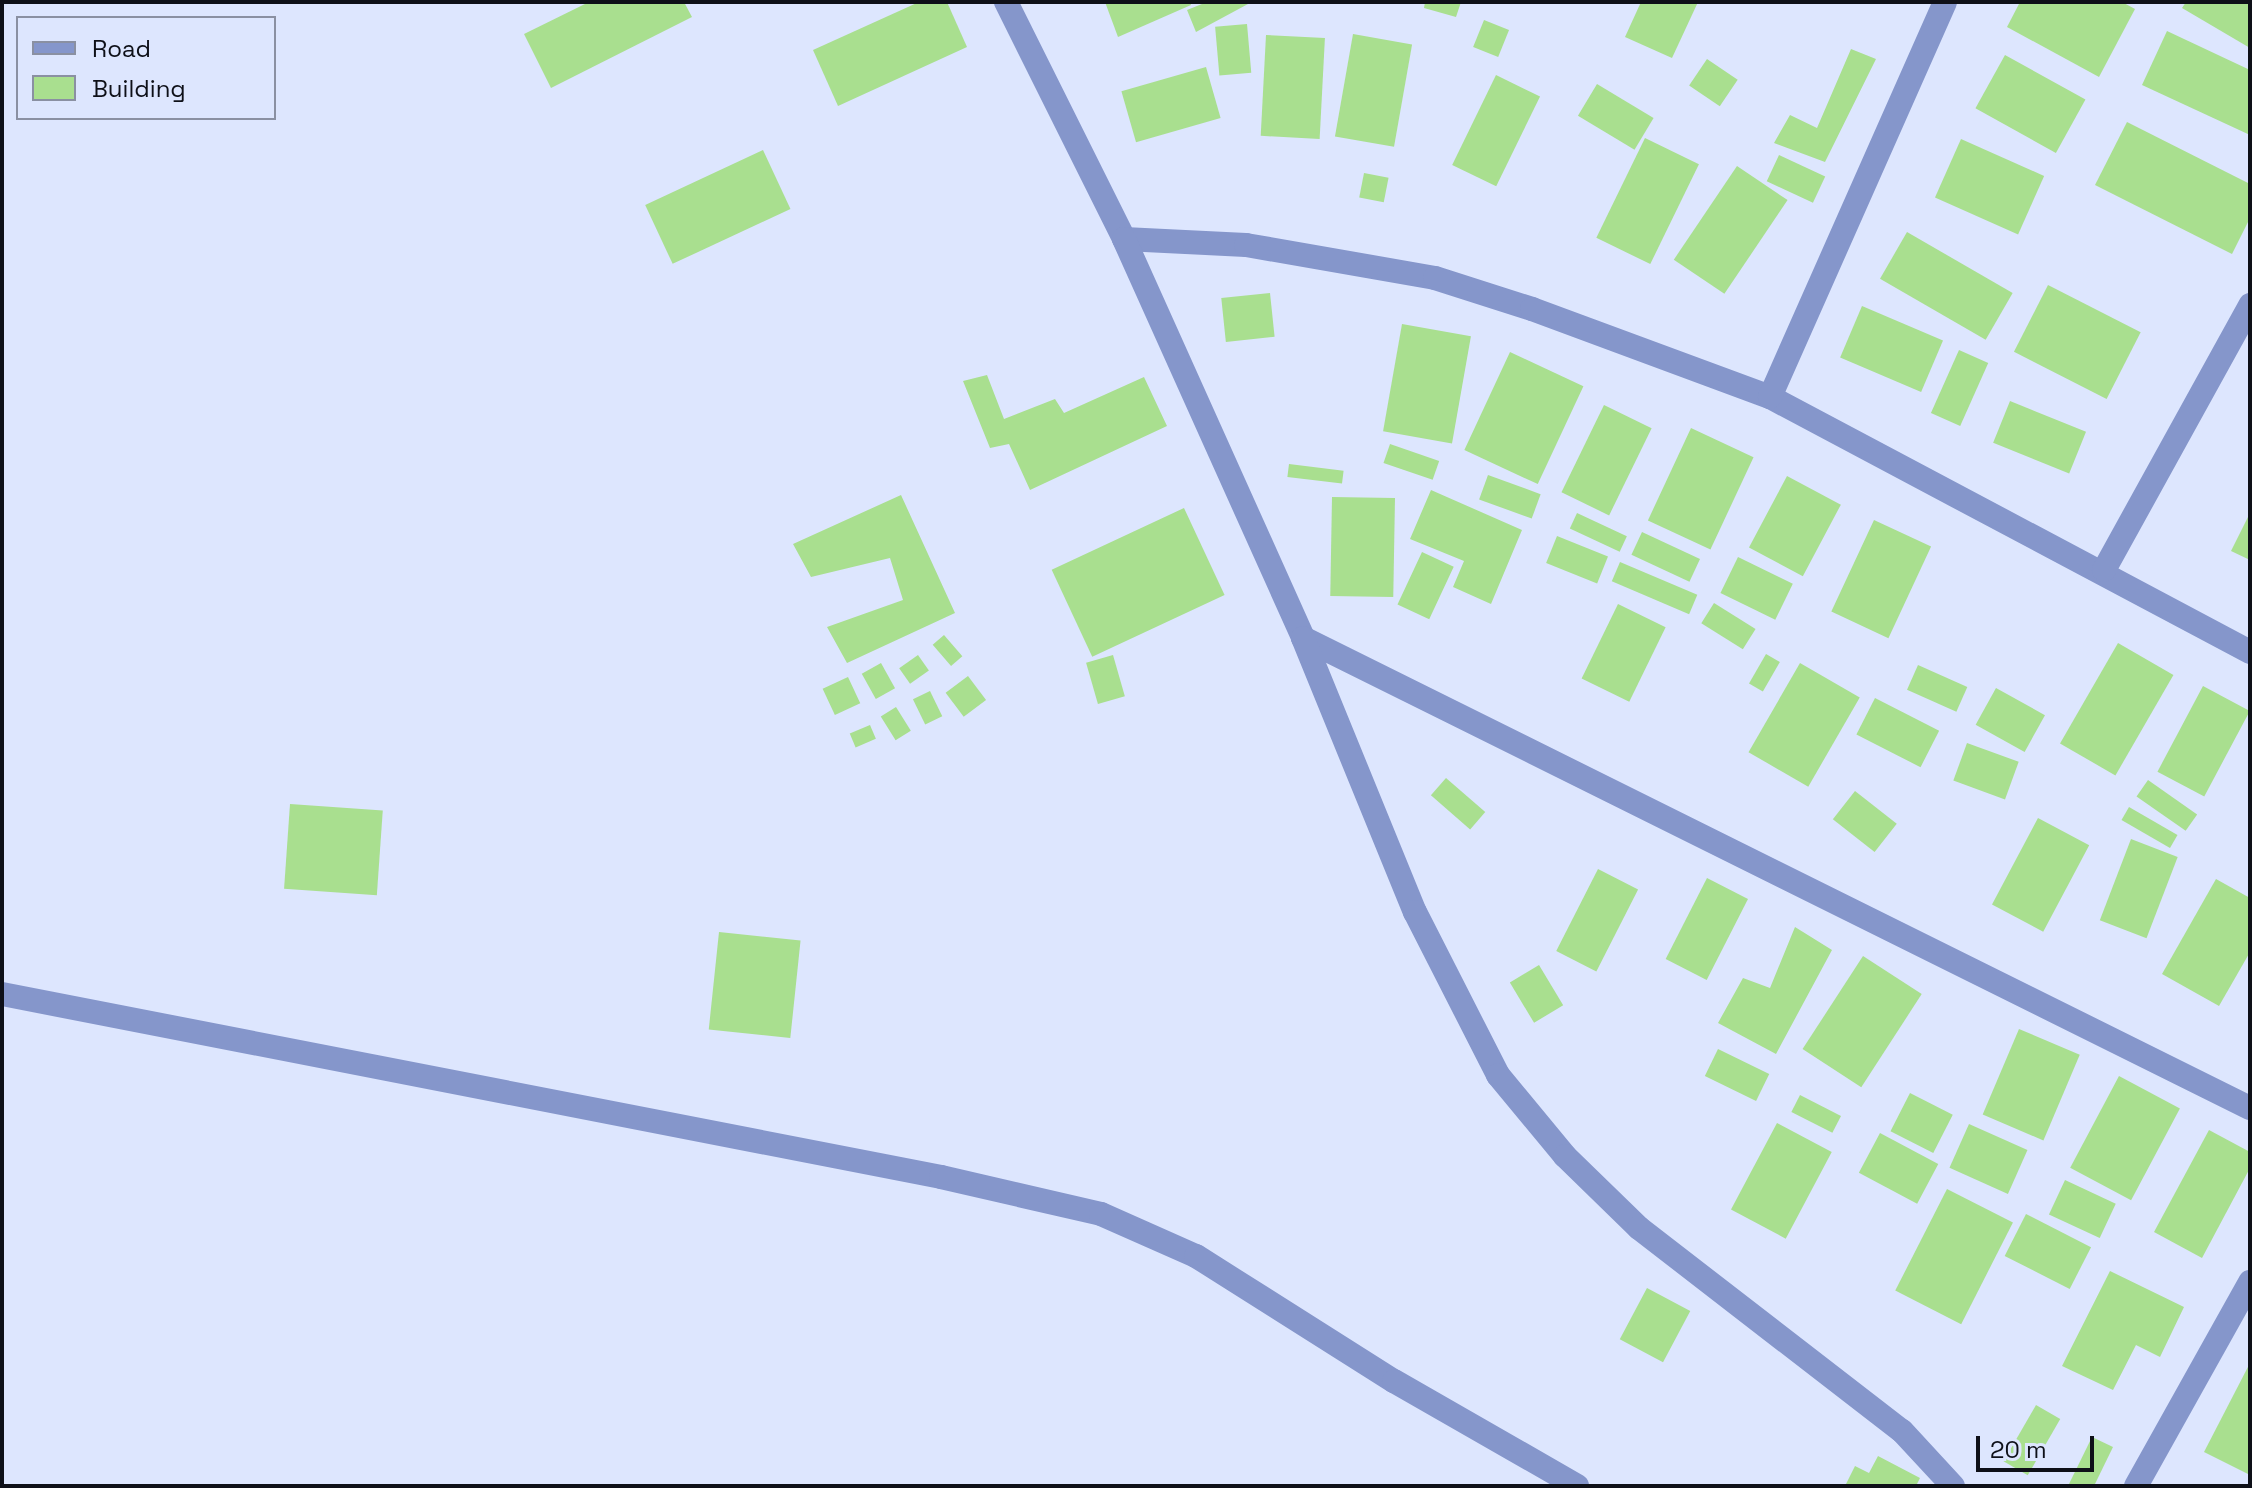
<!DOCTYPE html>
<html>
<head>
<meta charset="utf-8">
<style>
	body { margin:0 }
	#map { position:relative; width:2252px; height:1488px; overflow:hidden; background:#dde6fe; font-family:"Space Grotesk",sans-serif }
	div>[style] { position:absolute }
	.building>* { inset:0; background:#a9df8f; transform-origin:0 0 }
	.street>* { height:24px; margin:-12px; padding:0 12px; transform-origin:12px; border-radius:12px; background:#8596cb }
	span { translate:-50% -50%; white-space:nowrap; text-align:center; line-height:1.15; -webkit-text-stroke:8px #dde6fe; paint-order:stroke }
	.frame { position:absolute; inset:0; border:4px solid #0e1018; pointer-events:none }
	.legend { position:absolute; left:16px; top:16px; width:260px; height:104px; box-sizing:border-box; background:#dde6fe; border:2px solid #8a90a2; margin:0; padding:10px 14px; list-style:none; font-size:24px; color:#0e1018 }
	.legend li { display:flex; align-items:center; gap:16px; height:40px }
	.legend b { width:40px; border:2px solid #8a90a2 }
	.scale { position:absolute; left:1976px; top:1436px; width:118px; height:36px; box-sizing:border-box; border:4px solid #0e1018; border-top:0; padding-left:10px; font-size:24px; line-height:28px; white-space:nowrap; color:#0e1018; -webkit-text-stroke:6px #dde6fe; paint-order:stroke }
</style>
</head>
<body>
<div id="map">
	<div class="building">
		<div style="clip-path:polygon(589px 2px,684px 2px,692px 17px,551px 88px,524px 34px)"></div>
		<div style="clip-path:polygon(919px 2px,947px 2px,967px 47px,838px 106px,813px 50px)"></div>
		<div style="clip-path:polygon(1105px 2px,1190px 2px,1191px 5px,1118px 37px)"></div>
		<div style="clip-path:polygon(1207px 2px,1246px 2px,1248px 4px,1196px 32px,1187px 10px)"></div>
		<div style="clip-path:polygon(1425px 2px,1461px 2px,1456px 17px,1424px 8px)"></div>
		<div style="clip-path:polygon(1641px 2px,1698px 2px,1672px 58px,1625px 37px)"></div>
		<div style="clip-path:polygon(2020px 2px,2122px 2px,2135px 9px,2099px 77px,2007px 27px)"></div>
		<div style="clip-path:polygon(2186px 2px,2250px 2px,2250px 48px,2182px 8px)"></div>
		<div style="left:1484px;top:20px;width:27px;height:29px;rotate:22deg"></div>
		<div style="left:1247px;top:24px;width:49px;height:32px;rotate:85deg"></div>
		<div style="clip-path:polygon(2167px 31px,2250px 70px,2250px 135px,2142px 85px)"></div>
		<div style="left:1353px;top:34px;width:60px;height:104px;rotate:10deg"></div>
		<div style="left:1266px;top:35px;width:59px;height:101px;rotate:3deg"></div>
		<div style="clip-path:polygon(1851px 49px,1876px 59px,1825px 162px,1774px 143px,1790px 115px,1817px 128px)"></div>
		<div style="left:2005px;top:55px;width:92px;height:61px;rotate:29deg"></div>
		<div style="left:1707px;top:59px;width:37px;height:32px;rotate:34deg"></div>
		<div style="left:1206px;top:67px;width:53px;height:88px;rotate:74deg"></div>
		<div style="left:1496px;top:75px;width:49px;height:100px;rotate:26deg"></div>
		<div style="left:1597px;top:84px;width:66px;height:37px;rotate:31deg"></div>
		<div style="clip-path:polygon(2127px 122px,2250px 184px,2250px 218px,2232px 254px,2095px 185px)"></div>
		<div style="left:1645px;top:138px;width:60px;height:111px;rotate:26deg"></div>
		<div style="left:1961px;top:139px;width:91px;height:64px;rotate:24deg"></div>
		<div style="left:763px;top:150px;width:65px;height:130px;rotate:65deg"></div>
		<div style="left:1779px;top:155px;width:51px;height:29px;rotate:25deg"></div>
		<div style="left:1737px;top:166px;width:61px;height:113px;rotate:34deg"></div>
		<div style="left:1364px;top:173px;width:25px;height:25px;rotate:11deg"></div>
		<div style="left:1907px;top:232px;width:122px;height:54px;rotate:30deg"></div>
		<div style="left:2048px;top:285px;width:104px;height:75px;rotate:27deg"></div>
		<div style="left:1270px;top:293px;width:44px;height:49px;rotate:84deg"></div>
		<div style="left:1862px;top:306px;width:88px;height:56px;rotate:23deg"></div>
		<div style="left:1402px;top:324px;width:70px;height:109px;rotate:10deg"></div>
		<div style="left:1959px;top:350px;width:32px;height:69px;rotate:24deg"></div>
		<div style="left:1510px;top:352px;width:81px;height:108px;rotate:25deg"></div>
		<div style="clip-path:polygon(987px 375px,1004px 419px,1055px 399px,1064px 413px,1144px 377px,1167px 426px,1030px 490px,1009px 444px,990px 448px,963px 381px)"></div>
		<div style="left:2010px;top:401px;width:82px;height:45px;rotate:22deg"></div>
		<div style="left:1604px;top:405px;width:53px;height:97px;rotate:26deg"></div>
		<div style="left:1691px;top:428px;width:69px;height:102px;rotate:25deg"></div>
		<div style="left:1390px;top:444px;width:52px;height:20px;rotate:19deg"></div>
		<div style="left:1289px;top:464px;width:55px;height:13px;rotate:7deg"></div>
		<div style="left:1488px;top:475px;width:56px;height:26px;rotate:20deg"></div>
		<div style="left:1787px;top:476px;width:61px;height:81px;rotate:28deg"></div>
		<div style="clip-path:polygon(1431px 490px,1522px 530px,1491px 604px,1453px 587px,1464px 561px,1410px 539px)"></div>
		<div style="clip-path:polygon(901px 495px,955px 613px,847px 663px,827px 627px,903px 600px,890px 558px,811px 577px,793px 544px)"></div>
		<div style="left:1332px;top:497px;width:63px;height:99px;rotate:1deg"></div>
		<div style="left:1184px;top:508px;width:96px;height:146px;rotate:65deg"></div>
		<div style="left:1577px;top:513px;width:55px;height:17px;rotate:25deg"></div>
		<div style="clip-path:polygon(2250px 513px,2250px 560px,2231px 551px)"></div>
		<div style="left:1874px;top:520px;width:63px;height:101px;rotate:25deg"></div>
		<div style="left:1642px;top:532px;width:64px;height:25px;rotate:25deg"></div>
		<div style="left:1557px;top:536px;width:55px;height:29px;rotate:22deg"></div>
		<div style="left:1422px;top:552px;width:35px;height:58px;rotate:25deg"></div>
		<div style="left:1738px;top:557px;width:61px;height:40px;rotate:26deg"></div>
		<div style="left:1620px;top:562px;width:84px;height:21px;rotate:23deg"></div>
		<div style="left:1714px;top:603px;width:49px;height:24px;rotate:32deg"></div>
		<div style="left:1618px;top:604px;width:53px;height:83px;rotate:26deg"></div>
		<div style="left:944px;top:635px;width:28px;height:15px;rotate:49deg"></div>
		<div style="left:2118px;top:643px;width:64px;height:116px;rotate:30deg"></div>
		<div style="left:1766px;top:654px;width:16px;height:34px;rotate:30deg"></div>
		<div style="left:918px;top:655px;width:19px;height:23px;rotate:55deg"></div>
		<div style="left:1113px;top:655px;width:43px;height:28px;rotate:74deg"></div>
		<div style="left:881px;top:663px;width:29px;height:22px;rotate:61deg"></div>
		<div style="left:1800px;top:663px;width:69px;height:103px;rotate:30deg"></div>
		<div style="left:1918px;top:665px;width:54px;height:27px;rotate:24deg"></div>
		<div style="left:968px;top:676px;width:30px;height:28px;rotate:53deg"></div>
		<div style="left:848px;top:677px;width:29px;height:28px;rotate:65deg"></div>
		<div style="left:2203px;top:686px;width:53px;height:97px;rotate:28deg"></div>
		<div style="left:1996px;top:688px;width:56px;height:42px;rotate:29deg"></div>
		<div style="left:930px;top:691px;width:28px;height:19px;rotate:64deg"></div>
		<div style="left:1875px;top:698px;width:72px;height:41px;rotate:27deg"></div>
		<div style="left:896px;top:707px;width:28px;height:18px;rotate:58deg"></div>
		<div style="left:870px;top:725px;width:15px;height:22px;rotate:67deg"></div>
		<div style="left:1967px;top:743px;width:55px;height:40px;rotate:20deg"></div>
		<div style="left:1446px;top:778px;width:52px;height:23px;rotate:41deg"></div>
		<div style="left:2148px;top:780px;width:60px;height:20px;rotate:35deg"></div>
		<div style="left:1855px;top:791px;width:53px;height:36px;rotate:38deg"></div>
		<div style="left:290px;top:804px;width:93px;height:85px;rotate:4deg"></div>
		<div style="left:2129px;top:807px;width:56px;height:15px;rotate:30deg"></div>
		<div style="left:2038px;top:818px;width:58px;height:98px;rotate:28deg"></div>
		<div style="left:2131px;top:839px;width:50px;height:87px;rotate:21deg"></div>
		<div style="left:1598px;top:869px;width:45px;height:92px;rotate:27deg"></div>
		<div style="left:1707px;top:878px;width:46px;height:91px;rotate:27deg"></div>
		<div style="clip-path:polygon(2216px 879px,2250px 898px,2250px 952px,2219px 1006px,2162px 974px)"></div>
		<div style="clip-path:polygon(1795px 927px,1832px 950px,1776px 1054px,1718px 1023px,1743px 978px,1770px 988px)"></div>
		<div style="left:719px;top:932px;width:82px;height:98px;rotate:6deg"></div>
		<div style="left:1863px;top:956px;width:70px;height:111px;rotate:33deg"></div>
		<div style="left:1539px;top:965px;width:47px;height:34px;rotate:59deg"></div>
		<div style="left:2019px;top:1029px;width:66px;height:93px;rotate:23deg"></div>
		<div style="left:1718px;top:1049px;width:57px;height:30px;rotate:26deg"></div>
		<div style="left:2119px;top:1076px;width:69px;height:104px;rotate:28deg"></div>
		<div style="left:1910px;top:1093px;width:48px;height:43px;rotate:27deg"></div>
		<div style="left:1800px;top:1095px;width:46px;height:19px;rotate:27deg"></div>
		<div style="left:1777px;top:1123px;width:62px;height:98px;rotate:28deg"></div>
		<div style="left:1969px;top:1124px;width:64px;height:48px;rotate:24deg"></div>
		<div style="clip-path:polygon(2209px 1130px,2250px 1152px,2250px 1168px,2202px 1258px,2154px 1232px)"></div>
		<div style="left:1880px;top:1133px;width:66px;height:45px;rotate:28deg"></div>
		<div style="left:2065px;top:1180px;width:56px;height:38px;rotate:25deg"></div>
		<div style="left:1947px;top:1189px;width:74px;height:114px;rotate:27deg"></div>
		<div style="left:2026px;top:1214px;width:73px;height:47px;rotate:27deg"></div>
		<div style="clip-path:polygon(2110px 1271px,2184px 1307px,2160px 1357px,2136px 1345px,2113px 1390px,2062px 1366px)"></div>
		<div style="left:1647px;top:1288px;width:49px;height:58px;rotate:28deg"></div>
		<div style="clip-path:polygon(2250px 1363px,2250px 1475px,2204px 1452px)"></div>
		<div style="left:2036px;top:1405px;width:28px;height:65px;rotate:30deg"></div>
		<div style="clip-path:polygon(2092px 1437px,2113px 1447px,2094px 1486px,2068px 1486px)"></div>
		<div style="clip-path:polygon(1878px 1456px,1920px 1478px,1916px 1486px,1845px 1486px,1855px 1466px,1869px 1473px)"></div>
	</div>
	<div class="street">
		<div style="left:1006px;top:2px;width:265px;rotate:63.5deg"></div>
		<div style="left:1124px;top:239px;width:122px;rotate:2.8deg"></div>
		<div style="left:1246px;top:245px;width:192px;rotate:9.9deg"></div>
		<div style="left:1435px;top:278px;width:102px;rotate:17.7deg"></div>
		<div style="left:1532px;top:309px;width:254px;rotate:20.3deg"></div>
		<div style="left:1770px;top:397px;width:544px;rotate:27.98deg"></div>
		<div style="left:1124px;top:239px;width:437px;rotate:65.8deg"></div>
		<div style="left:1303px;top:638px;width:1057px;rotate:26.4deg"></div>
		<div style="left:1770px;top:397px;width:432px;rotate:-66.1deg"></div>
		<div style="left:2104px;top:570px;width:303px;rotate:-61.1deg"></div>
		<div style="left:1303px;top:638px;width:296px;rotate:67.8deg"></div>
		<div style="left:1415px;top:912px;width:183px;rotate:63deg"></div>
		<div style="left:1498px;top:1075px;width:105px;rotate:50.4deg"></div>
		<div style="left:1565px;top:1156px;width:103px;rotate:44.2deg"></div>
		<div style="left:1639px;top:1228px;width:332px;rotate:37.7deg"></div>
		<div style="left:1902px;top:1431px;width:75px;rotate:47.2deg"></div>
		<div style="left:2px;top:994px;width:957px;rotate:11.03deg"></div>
		<div style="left:941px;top:1177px;width:164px;rotate:13deg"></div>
		<div style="left:1101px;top:1214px;width:104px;rotate:23.9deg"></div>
		<div style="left:1196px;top:1256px;width:234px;rotate:32.3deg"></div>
		<div style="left:1394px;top:1381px;width:211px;rotate:29.8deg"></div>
		<div style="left:2136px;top:1486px;width:234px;rotate:-60.8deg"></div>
	</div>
	<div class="frame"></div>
	<ul class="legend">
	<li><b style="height:10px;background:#8596cb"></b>Road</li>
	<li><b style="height:22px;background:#a9df8f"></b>Building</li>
	</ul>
	<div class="scale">20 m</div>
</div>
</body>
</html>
